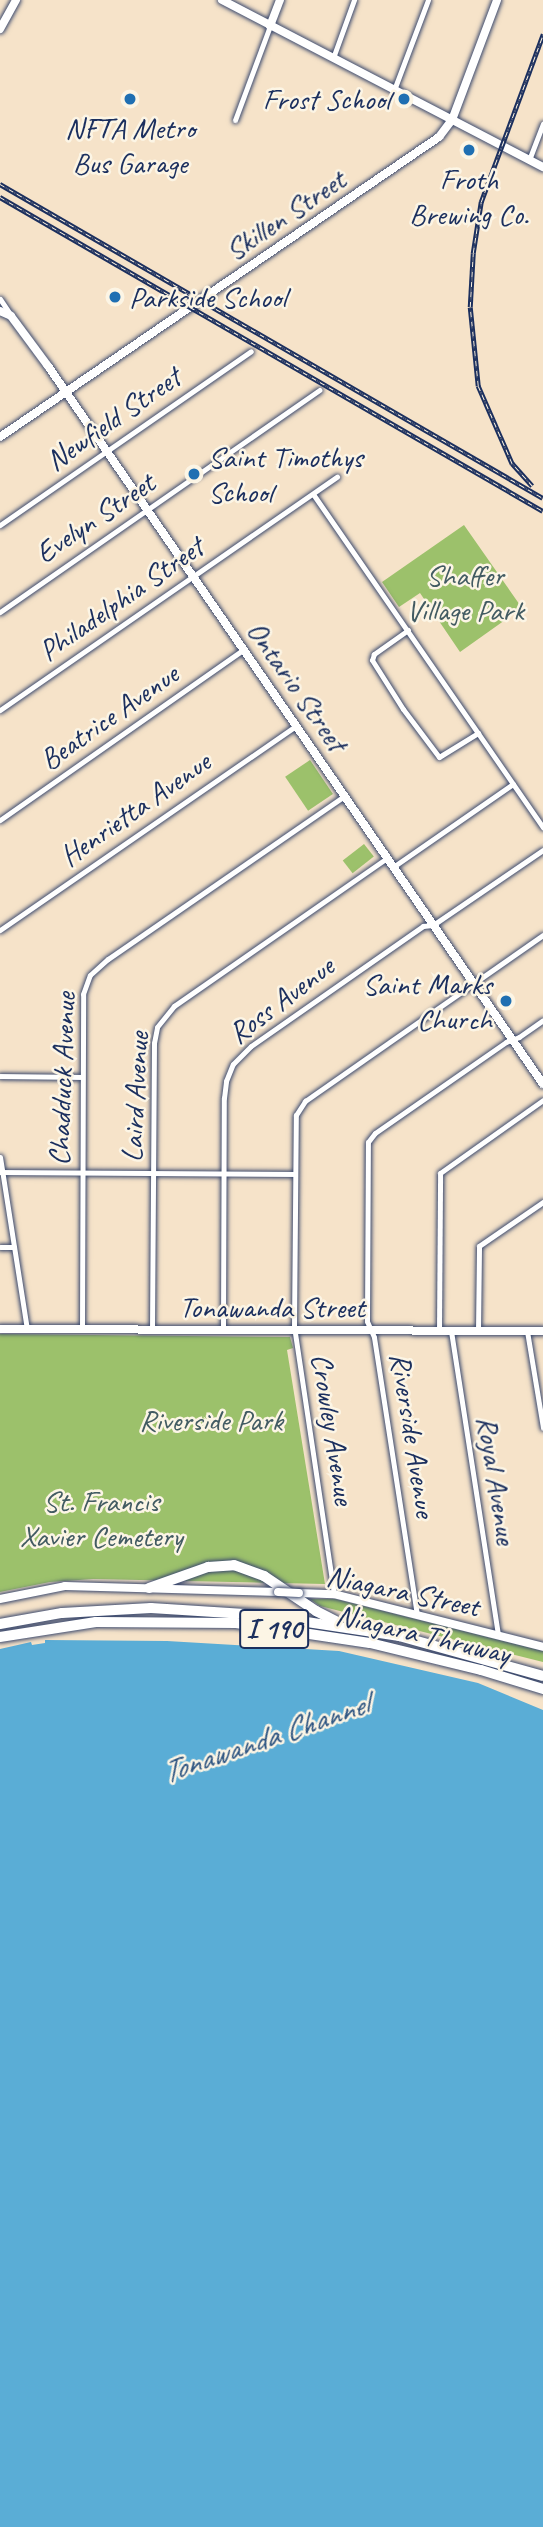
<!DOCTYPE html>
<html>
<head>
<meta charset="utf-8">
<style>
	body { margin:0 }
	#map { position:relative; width:543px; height:2527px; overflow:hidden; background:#f6e3c9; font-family:Caveat,sans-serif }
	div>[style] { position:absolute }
	.green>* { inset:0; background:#9cc16b; transform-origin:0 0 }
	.water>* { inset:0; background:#5aadd6 }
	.roads { filter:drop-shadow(0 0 2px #3c4a6e) drop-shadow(0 0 2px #3c4a6e) }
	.street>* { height:5px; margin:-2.5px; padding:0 2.5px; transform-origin:2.5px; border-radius:2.5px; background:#fff }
	.secondary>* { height:8px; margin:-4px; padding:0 4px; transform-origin:4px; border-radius:4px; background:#fff }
	.highway>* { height:10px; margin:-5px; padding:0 5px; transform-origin:5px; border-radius:5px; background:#fff }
	.rail>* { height:4.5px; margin-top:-2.25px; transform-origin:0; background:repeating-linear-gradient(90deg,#fcf5e5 0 5px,#1b2f5e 0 10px); box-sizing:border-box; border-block:2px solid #1b2f5e }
	.bridges { filter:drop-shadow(0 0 2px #3c4a6e) drop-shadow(0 0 2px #3c4a6e) }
	.secondary-bridge>* { height:8px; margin:-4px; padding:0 4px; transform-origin:4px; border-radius:4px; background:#fff }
	.dots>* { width:19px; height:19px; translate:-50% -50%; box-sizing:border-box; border:4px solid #fcf5e5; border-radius:50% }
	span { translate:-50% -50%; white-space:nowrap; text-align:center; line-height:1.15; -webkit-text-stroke:5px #fcf5e5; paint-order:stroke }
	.shield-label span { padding:2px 5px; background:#fcf5e5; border:2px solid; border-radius:5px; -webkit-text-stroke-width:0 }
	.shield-label { font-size:28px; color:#1b2f5e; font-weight:700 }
	.poi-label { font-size:30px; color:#1b2f5e }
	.right { translate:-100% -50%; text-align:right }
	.left { translate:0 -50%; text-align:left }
	.street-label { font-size:30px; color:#1b2f5e }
	.park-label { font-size:30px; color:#425b62 }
	.water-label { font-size:32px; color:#2e5582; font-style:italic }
</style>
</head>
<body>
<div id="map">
	<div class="green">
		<div style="clip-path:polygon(464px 525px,522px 608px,460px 652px,420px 593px,399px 607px,382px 582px)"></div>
		<div style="left:310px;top:760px;width:41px;height:30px;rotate:56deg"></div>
		<div style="left:364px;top:844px;width:16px;height:27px;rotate:52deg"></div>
		<div style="clip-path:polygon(0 1334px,290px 1337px,293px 1348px,287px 1350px,325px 1584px,93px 1579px,50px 1582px,0 1592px)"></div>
		<div style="clip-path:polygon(310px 1599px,335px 1599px,543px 1651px,543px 1662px,320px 1606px)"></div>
	</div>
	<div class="water">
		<div style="clip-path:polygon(45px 1640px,167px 1641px,339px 1651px,478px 1683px,543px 1710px,543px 2527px,0 2527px,0 1649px,31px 1642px,32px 1645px,45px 1643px)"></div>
	</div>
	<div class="roads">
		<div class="street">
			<div style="left:333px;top:58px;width:62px;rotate:-70.1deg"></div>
			<div style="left:394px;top:90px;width:96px;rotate:-69.3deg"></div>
			<div style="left:235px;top:120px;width:100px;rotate:-69.6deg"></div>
			<div style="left:529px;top:160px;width:39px;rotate:-69deg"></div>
			<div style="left:0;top:299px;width:18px;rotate:56deg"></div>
			<div style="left:313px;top:494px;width:405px;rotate:55.4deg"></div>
			<div style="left:0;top:525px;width:305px;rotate:-34.7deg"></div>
			<div style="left:0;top:612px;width:389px;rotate:-34.8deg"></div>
			<div style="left:408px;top:630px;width:42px;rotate:144.8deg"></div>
			<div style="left:374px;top:654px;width:6px;rotate:108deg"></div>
			<div style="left:372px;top:660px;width:58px;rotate:57.7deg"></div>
			<div style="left:403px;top:709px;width:60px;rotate:53.1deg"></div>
			<div style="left:439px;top:757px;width:46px;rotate:-31.6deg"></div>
			<div style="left:0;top:710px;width:410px;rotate:-34.7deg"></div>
			<div style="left:0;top:820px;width:297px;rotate:-35deg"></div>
			<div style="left:393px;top:867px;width:146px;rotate:-34.7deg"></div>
			<div style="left:0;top:930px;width:359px;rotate:-34.6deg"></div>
			<div style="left:0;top:1076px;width:82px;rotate:0.7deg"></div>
			<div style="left:0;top:1157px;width:174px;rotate:81.1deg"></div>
			<div style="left:0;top:1172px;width:295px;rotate:0.4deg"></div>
			<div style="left:0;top:1247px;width:14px"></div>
			<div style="left:82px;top:1329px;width:335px;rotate:-89.8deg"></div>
			<div style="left:83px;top:994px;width:20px;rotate:-70deg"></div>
			<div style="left:90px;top:975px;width:24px;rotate:-42deg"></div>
			<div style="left:108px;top:959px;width:287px;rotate:-34.6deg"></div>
			<div style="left:223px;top:1329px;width:231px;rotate:-89.8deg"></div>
			<div style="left:224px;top:1098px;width:17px;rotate:-83deg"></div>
			<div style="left:226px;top:1081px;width:18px;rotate:-68deg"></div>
			<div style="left:233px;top:1064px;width:25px;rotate:-45deg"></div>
			<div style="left:251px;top:1046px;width:210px;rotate:-34.9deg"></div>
			<div style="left:423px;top:926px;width:10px;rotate:-6deg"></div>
			<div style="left:433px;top:925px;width:133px;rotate:-34.3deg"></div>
			<div style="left:152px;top:1330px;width:287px;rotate:-89.6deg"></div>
			<div style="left:154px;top:1043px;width:16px;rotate:-79deg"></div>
			<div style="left:157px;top:1027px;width:27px;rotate:-51deg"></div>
			<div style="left:174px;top:1006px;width:259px;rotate:-34.8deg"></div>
			<div style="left:439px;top:1331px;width:158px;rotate:-89.6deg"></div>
			<div style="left:440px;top:1173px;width:126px;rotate:-35.3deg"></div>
			<div style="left:451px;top:1331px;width:308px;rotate:81.2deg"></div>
			<div style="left:478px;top:1331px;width:85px;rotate:-89.3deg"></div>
			<div style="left:479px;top:1246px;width:78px;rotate:-34.5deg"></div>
			<div style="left:527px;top:1331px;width:98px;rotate:80.6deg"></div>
			<div style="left:334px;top:1594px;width:270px;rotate:-98.5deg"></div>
			<div style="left:294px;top:1327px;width:212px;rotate:-89.5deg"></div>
			<div style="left:296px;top:1115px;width:17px;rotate:-57deg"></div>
			<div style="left:305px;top:1101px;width:290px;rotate:-34.9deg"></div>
			<div style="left:417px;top:1615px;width:281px;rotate:-98.8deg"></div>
			<div style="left:374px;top:1337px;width:17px;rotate:-114deg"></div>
			<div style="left:367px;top:1321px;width:179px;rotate:-89.7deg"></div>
			<div style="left:368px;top:1142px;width:11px;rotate:-52deg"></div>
			<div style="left:375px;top:1133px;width:160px;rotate:-34.8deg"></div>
			<div style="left:506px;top:1042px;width:14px;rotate:-21deg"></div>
			<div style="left:519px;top:1037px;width:29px;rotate:-35deg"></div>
		</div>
		<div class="secondary">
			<div style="left:222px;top:0;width:362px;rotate:27.5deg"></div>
			<div style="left:270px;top:26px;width:28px;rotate:-69deg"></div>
			<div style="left:0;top:29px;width:33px;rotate:-61deg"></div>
			<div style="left:0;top:311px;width:12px;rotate:24deg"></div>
			<div style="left:11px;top:316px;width:62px;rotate:53.5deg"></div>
			<div style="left:48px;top:366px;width:872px;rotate:55.42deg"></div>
			<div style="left:0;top:437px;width:532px;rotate:-34.35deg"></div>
			<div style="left:439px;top:137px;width:21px;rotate:-53deg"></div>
			<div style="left:452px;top:120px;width:128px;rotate:-69.4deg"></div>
			<div style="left:0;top:1329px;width:543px;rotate:0.21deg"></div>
			<div style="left:299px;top:1593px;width:35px;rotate:2deg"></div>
			<div style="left:334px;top:1594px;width:216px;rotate:14.2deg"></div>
			<div style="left:0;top:1599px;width:66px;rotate:-11.3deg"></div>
			<div style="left:65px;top:1586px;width:213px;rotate:1.6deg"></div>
		</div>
		<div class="highway">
			<div style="left:149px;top:1588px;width:63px;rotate:-19.6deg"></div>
			<div style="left:208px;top:1567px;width:26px;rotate:-4deg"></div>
			<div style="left:234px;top:1565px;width:32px;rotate:20deg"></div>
			<div style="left:264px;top:1576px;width:63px;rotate:33.9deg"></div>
			<div style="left:316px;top:1611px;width:22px;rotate:27deg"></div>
			<div style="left:0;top:1624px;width:63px;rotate:-10.1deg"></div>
			<div style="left:62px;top:1613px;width:89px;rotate:-3.2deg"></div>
			<div style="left:151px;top:1608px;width:110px;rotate:3.6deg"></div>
			<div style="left:261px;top:1615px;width:140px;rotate:8.7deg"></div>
			<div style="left:399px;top:1636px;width:149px;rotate:15.5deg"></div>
			<div style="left:0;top:1637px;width:97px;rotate:-8.9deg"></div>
			<div style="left:96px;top:1622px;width:140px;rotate:0.4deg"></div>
			<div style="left:236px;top:1623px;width:135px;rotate:8.5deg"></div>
			<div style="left:370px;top:1643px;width:114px;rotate:13.7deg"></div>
			<div style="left:481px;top:1670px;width:65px;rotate:17deg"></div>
		</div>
	</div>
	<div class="rail">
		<div style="left:0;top:184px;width:627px;rotate:30.04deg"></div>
		<div style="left:0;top:197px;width:627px;rotate:30.04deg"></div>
		<div style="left:532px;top:486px;width:30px;rotate:-132deg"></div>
		<div style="left:512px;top:464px;width:85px;rotate:-113.6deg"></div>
		<div style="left:478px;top:386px;width:79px;rotate:-95.8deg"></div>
		<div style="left:470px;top:307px;width:54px;rotate:-86.8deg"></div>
		<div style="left:473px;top:253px;width:52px;rotate:-81.1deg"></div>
		<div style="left:481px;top:202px;width:179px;rotate:-69.7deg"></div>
	</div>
	<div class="bridges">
		<div class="secondary-bridge">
			<div style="left:278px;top:1592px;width:21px;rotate:3deg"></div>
		</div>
	</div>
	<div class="dots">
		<div style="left:130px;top:99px;background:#1f6fb2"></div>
		<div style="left:404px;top:99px;background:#1f6fb2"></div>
		<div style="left:469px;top:150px;background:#1f6fb2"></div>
		<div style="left:115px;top:297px;background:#1f6fb2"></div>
		<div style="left:194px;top:474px;background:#1f6fb2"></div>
		<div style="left:506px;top:1001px;background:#1f6fb2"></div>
	</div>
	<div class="shield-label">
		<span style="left:274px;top:1629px">I 190</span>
	</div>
	<div class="poi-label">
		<span class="right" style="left:390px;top:99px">Frost School</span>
		<span style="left:130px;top:145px">NFTA Metro<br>Bus Garage</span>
		<span style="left:469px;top:196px">Froth<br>Brewing Co.</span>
		<span class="left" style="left:129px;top:297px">Parkside School</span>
		<span class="left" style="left:208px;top:474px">Saint Timothys<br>School</span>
		<span class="right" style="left:492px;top:1001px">Saint Marks<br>Church</span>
	</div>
	<div class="street-label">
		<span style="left:285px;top:215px;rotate:-34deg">Skillen Street</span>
		<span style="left:113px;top:419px;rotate:-35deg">Newfield Street</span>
		<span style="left:95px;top:518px;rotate:-34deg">Evelyn Street</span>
		<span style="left:121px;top:599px;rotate:-35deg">Philadelphia Street</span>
		<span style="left:297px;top:686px;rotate:55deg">Ontario Street</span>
		<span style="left:109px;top:717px;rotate:-35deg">Beatrice Avenue</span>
		<span style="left:135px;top:809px;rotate:-35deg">Henrietta Avenue</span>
		<span style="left:281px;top:1000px;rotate:-37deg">Ross Avenue</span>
		<span style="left:62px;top:1079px;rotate:-88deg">Chadduck Avenue</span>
		<span style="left:135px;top:1097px;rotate:-87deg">Laird Avenue</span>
		<span style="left:272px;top:1307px">Tonawanda Street</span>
		<span style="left:333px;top:1429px;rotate:81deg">Crowley Avenue</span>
		<span style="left:413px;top:1435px;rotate:81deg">Riverside Avenue</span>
		<span style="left:497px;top:1480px;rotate:81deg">Royal Avenue</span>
		<span style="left:403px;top:1591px;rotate:12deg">Niagara Street</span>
		<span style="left:423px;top:1634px;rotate:13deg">Niagara Thruway</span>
	</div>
	<div class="park-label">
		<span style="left:465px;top:592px">Shaffer<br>Village Park</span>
		<span style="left:211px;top:1420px">Riverside Park</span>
		<span style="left:101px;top:1518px">St. Francis<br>Xavier Cemetery</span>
	</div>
	<div class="water-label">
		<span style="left:265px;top:1739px;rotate:-19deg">Tonawanda Channel</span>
	</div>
</div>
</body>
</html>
